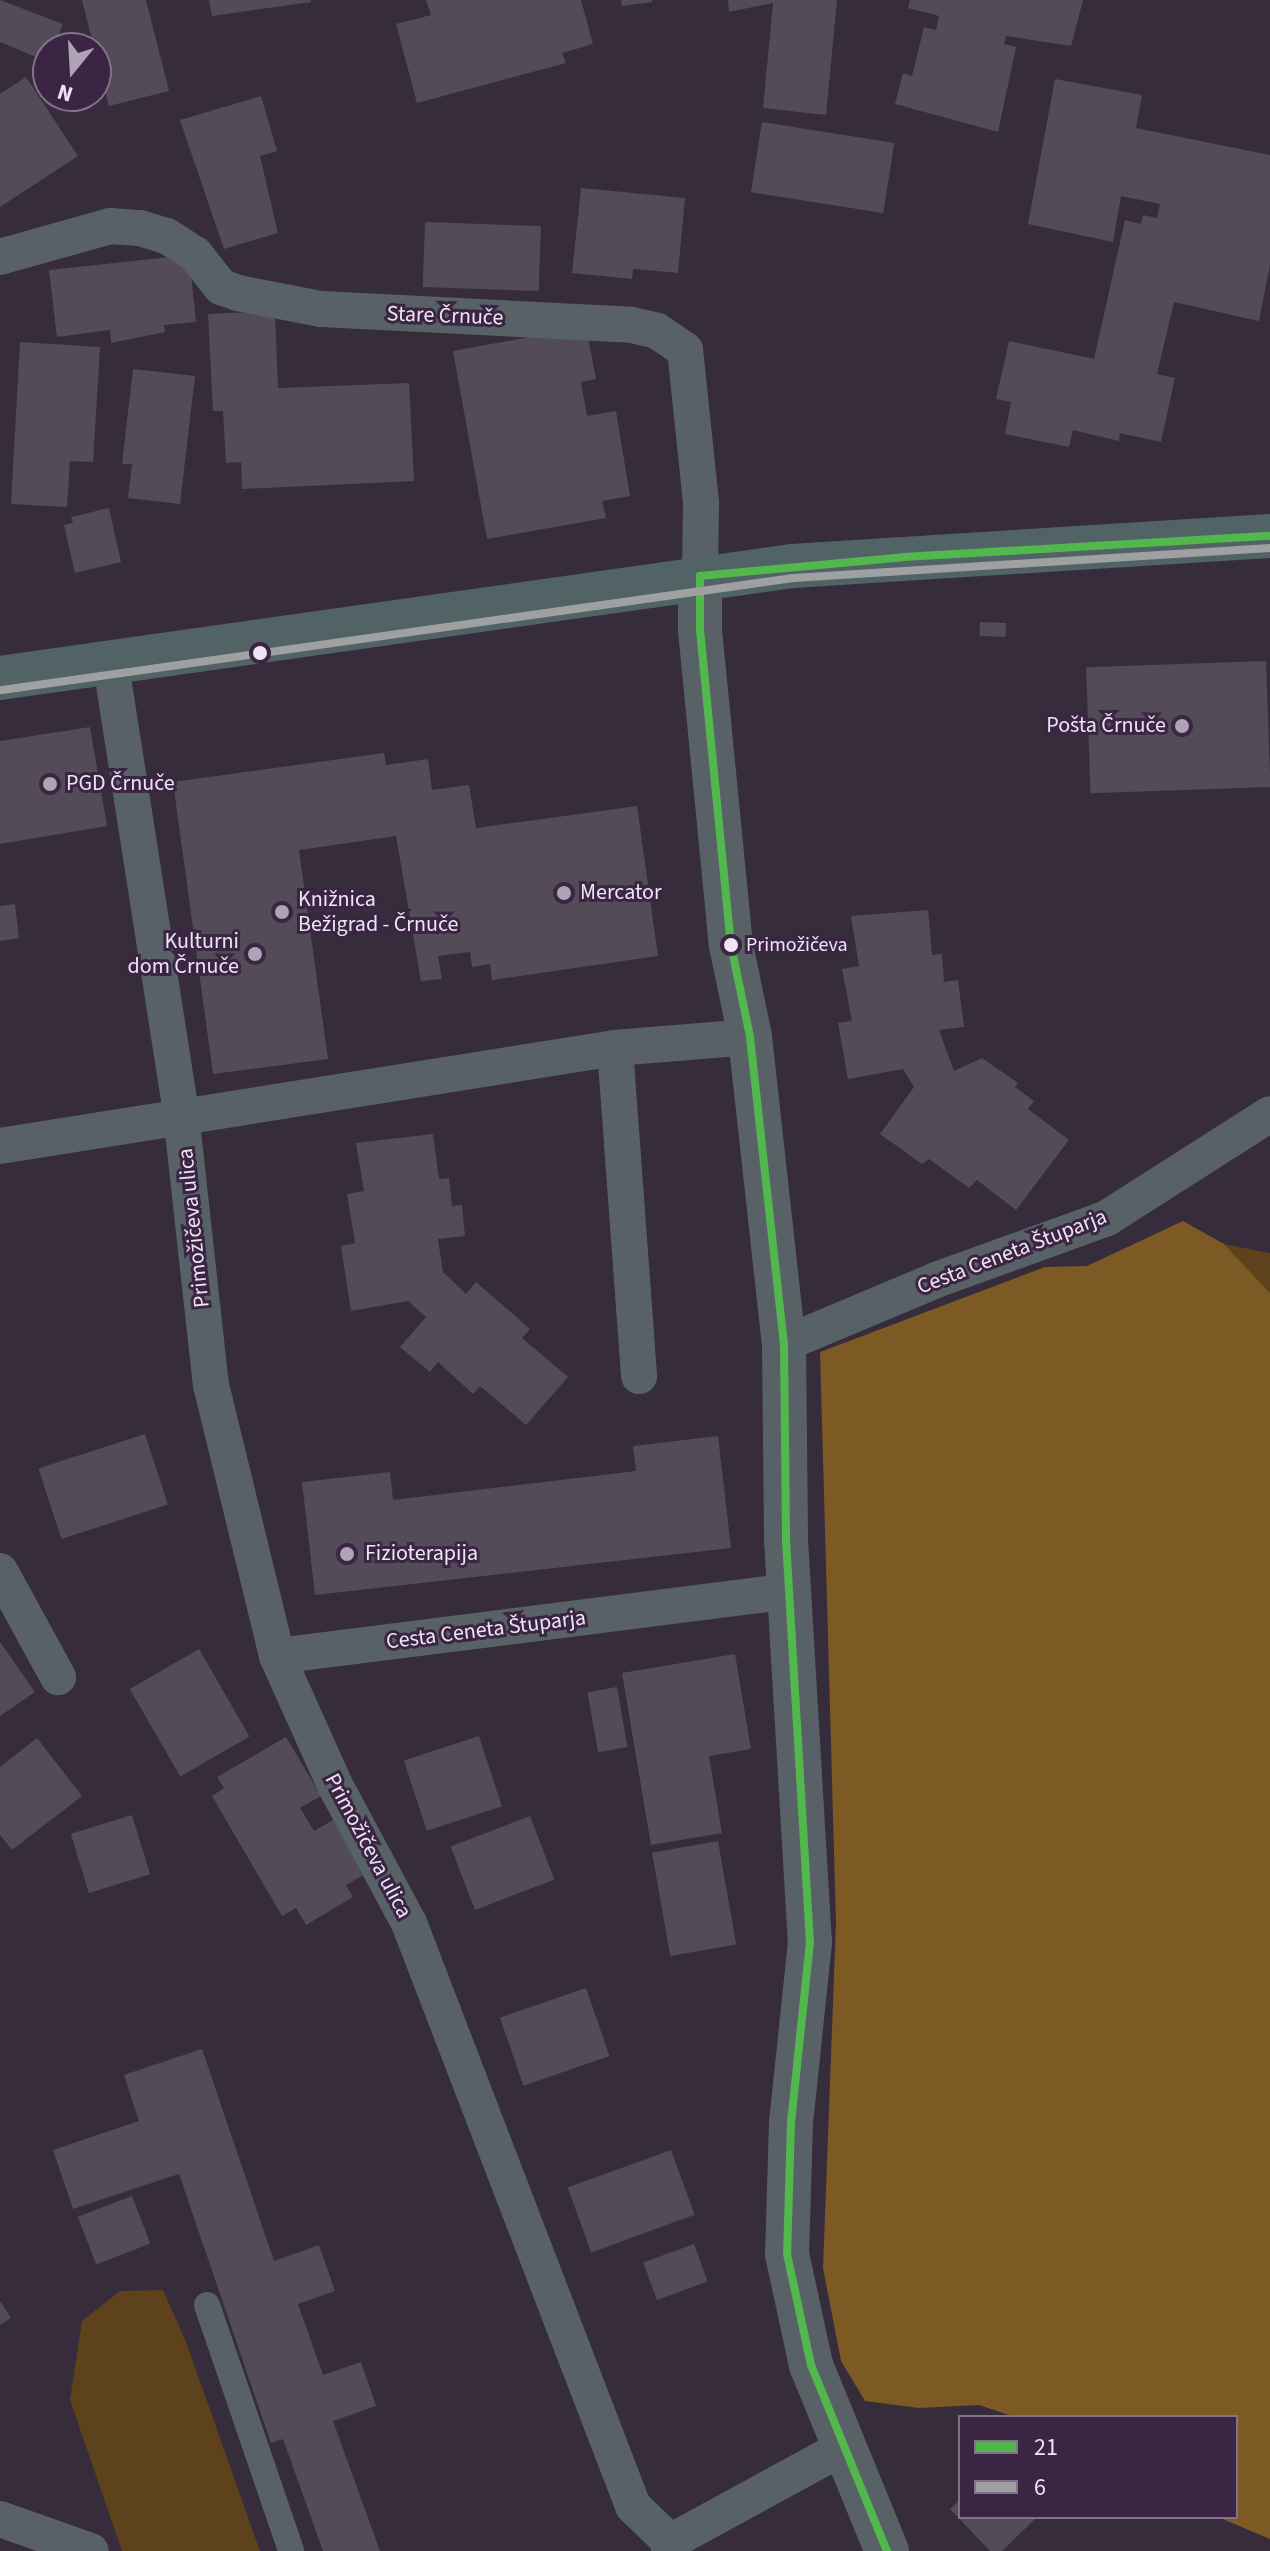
<!DOCTYPE html>
<html>
<head>
<meta charset="utf-8">
<style>
	body { margin:0 }
	#map { position:relative; width:1270px; height:2551px; overflow:hidden; background:#372c3c; font-family:"Source Sans 3",sans-serif }
	div>[style] { position:absolute }
	.green>* { inset:0; background:#5d421b }
	.forest>* { inset:0; background:#7d5924 }
	.building>* { inset:0; background:#544b58; transform-origin:0 0 }
	.pedestrian>* { height:26px; margin:-13px; padding:0 13px; transform-origin:13px; border-radius:13px; background:#586266 }
	.minor>* { height:36px; margin:-18px; padding:0 18px; transform-origin:18px; border-radius:18px; background:#586266 }
	.tertiary>* { height:44px; margin:-22px; padding:0 22px; transform-origin:22px; border-radius:22px; background:#586266 }
	.secondary>* { height:44px; margin:-22px; padding:0 22px; transform-origin:22px; border-radius:22px; background:#526365 }
	.bus-1>* { height:8px; margin:-4px; padding:0 4px; transform-origin:4px; border-radius:4px; background:#52b84d }
	.bus-2>* { height:8px; margin:-4px; padding:0 4px; transform-origin:4px; border-radius:4px; background:#9ea0a2 }
	.dots>* { width:22px; height:22px; translate:-50% -50%; box-sizing:border-box; border:4px solid #3a2543; border-radius:50% }
	span { translate:-50% -50%; white-space:nowrap; text-align:center; line-height:1.15; -webkit-text-stroke:6px #3a2543; paint-order:stroke }
	.bus-label { font-size:20px; color:#f0e3f6 }
	.left { translate:0 -50%; text-align:left }
	.street-label { font-size:22px; color:#f0e3f6 }
	.poi-label { font-size:22px; color:#f0e3f6 }
	.right { translate:-100% -50%; text-align:right }
	.legend { position:absolute; left:958px; top:2415px; width:280px; height:104px; box-sizing:border-box; background:#3a2543; border:2px solid #83718b; margin:0; padding:10px 14px; list-style:none; font-size:24px; color:#f0e3f6 }
	.legend li { display:flex; align-items:center; gap:16px; height:40px }
	.legend b { width:40px; border:2px solid #83718b }
	.north { position:absolute; left:32px; top:32px; width:80px; height:80px; box-sizing:border-box; background:#3a2543; border:2px solid #83718b; border-radius:50%; rotate:198deg; font-size:22px; font-weight:700; line-height:32px; text-align:center; color:#f0e3f6 }
	.north::after { content:''; display:block; margin:auto; width:28px; height:36px; background:#afa3b5; clip-path:polygon(50% 0,100% 100%,50% 72%,0 100%) }
</style>
</head>
<body>
<div id="map">
	<div class="green">
		<div style="clip-path:polygon(1224px 1244px,1270px 1253px,1270px 1293px)"></div>
		<div style="clip-path:polygon(163px 2290px,186px 2342px,260px 2551px,122px 2551px,70px 2400px,82px 2321px,120px 2291px)"></div>
	</div>
	<div class="forest">
		<div style="clip-path:polygon(1183px 1221px,1224px 1244px,1270px 1293px,1270px 2539px,1218px 2517px,1236px 2517px,1236px 2417px,1015px 2417px,979px 2405px,919px 2408px,865px 2401px,841px 2361px,823px 2268px,836px 1923px,820px 1352px,1045px 1267px,1087px 1266px)"></div>
	</div>
	<div class="building">
		<div style="clip-path:polygon(0 0,63px 24px,54px 48px,48px 48px,48px 62px,0 42px)"></div>
		<div style="clip-path:polygon(82px 0,146px 0,169px 91px,109px 106px)"></div>
		<div style="clip-path:polygon(209px 0,311px 0,311px 2px,212px 16px)"></div>
		<div style="clip-path:polygon(426px 0,581px 0,593px 44px,562px 53px,566px 63px,417px 103px,396px 24px,431px 15px)"></div>
		<div style="clip-path:polygon(621px 0,652px 0,652px 2px,622px 6px)"></div>
		<div style="clip-path:polygon(728px 0,837px 0,826px 115px,763px 108px,773px 3px,729px 12px)"></div>
		<div style="clip-path:polygon(910px 0,1083px 0,1071px 46px,1006px 36px,1004px 44px,1016px 47px,998px 132px,895px 104px,903px 73px,912px 76px,924px 27px,936px 30px,939px 16px,908px 8px)"></div>
		<div style="clip-path:polygon(26px 77px,78px 156px,0 207px,0 94px)"></div>
		<div style="clip-path:polygon(1055px 79px,1142px 95px,1136px 128px,1270px 155px,1270px 265px,1259px 321px,1174px 302px,1157px 374px,1175px 378px,1161px 442px,1120px 433px,1119px 441px,1073px 430px,1069px 447px,1005px 434px,1011px 402px,996px 399px,1009px 341px,1094px 359px,1125px 220px,1141px 224px,1143px 215px,1157px 218px,1160px 204px,1121px 196px,1113px 242px,1028px 224px)"></div>
		<div style="clip-path:polygon(261px 96px,277px 151px,260px 156px,278px 233px,224px 249px,180px 120px)"></div>
		<div style="left:762px;top:122px;width:134px;height:71px;rotate:9deg"></div>
		<div style="clip-path:polygon(581px 188px,685px 198px,678px 273px,633px 269px,632px 279px,572px 273px)"></div>
		<div style="left:425px;top:222px;width:116px;height:65px;rotate:2deg"></div>
		<div style="clip-path:polygon(189px 255px,196px 322px,164px 325px,165px 332px,111px 343px,110px 330px,57px 337px,49px 270px)"></div>
		<div style="clip-path:polygon(275px 311px,278px 388px,409px 383px,414px 481px,242px 489px,241px 462px,226px 463px,223px 411px,213px 411px,208px 314px)"></div>
		<div style="clip-path:polygon(568px 330px,588px 337px,596px 379px,581px 382px,587px 416px,616px 411px,630px 496px,602px 501px,606px 518px,487px 539px,453px 351px)"></div>
		<div style="clip-path:polygon(20px 342px,100px 347px,93px 462px,70px 461px,67px 507px,11px 504px)"></div>
		<div style="clip-path:polygon(133px 369px,195px 376px,180px 504px,128px 498px,132px 464px,122px 464px)"></div>
		<div style="clip-path:polygon(109px 508px,121px 562px,75px 573px,64px 525px,73px 523px,71px 517px)"></div>
		<div style="left:980px;top:622px;width:26px;height:14px;rotate:2deg"></div>
		<div style="left:1266px;top:661px;width:126px;height:180px;rotate:88deg"></div>
		<div style="clip-path:polygon(90px 727px,107px 826px,0 844px,0 741px)"></div>
		<div style="clip-path:polygon(384px 753px,386px 765px,428px 759px,432px 790px,469px 785px,476px 828px,637px 806px,658px 956px,492px 980px,490px 964px,472px 967px,470px 952px,438px 956px,442px 979px,421px 981px,396px 836px,299px 850px,328px 1059px,213px 1074px,173px 782px)"></div>
		<div style="clip-path:polygon(15px 904px,19px 938px,0 941px,0 906px)"></div>
		<div style="clip-path:polygon(928px 910px,932px 955px,942px 954px,944px 982px,958px 980px,964px 1027px,939px 1030px,954px 1071px,982px 1058px,1018px 1083px,1015px 1087px,1034px 1101px,1028px 1109px,1069px 1140px,1016px 1210px,977px 1180px,969px 1188px,929px 1159px,922px 1164px,880px 1134px,914px 1087px,903px 1069px,848px 1079px,838px 1023px,852px 1021px,842px 969px,859px 966px,851px 916px)"></div>
		<div style="clip-path:polygon(433px 1134px,439px 1179px,449px 1178px,452px 1206px,462px 1205px,465px 1236px,438px 1239px,443px 1272px,466px 1294px,476px 1282px,530px 1329px,522px 1338px,568px 1377px,526px 1425px,480px 1386px,473px 1394px,438px 1362px,430px 1372px,400px 1347px,426px 1317px,408px 1301px,351px 1311px,341px 1246px,355px 1243px,347px 1194px,364px 1191px,356px 1143px)"></div>
		<div style="left:145px;top:1434px;width:74px;height:112px;rotate:72deg"></div>
		<div style="clip-path:polygon(718px 1436px,731px 1548px,315px 1595px,302px 1482px,390px 1472px,393px 1500px,636px 1471px,633px 1446px)"></div>
		<div style="clip-path:polygon(0 1642px,35px 1692px,0 1716px)"></div>
		<div style="left:199px;top:1649px;width:101px;height:80px;rotate:60deg"></div>
		<div style="clip-path:polygon(735px 1654px,751px 1749px,709px 1756px,722px 1833px,651px 1845px,622px 1673px)"></div>
		<div style="left:617px;top:1687px;width:61px;height:30px;rotate:80deg"></div>
		<div style="left:479px;top:1736px;width:74px;height:79px;rotate:72deg"></div>
		<div style="clip-path:polygon(286px 1737px,321px 1796px,300px 1808px,314px 1831px,333px 1820px,365px 1874px,346px 1885px,353px 1897px,306px 1925px,296px 1908px,282px 1916px,212px 1796px,224px 1788px,217px 1777px)"></div>
		<div style="clip-path:polygon(37px 1738px,82px 1796px,12px 1850px,0 1835px,0 1767px)"></div>
		<div style="left:132px;top:1815px;width:62px;height:64px;rotate:73deg"></div>
		<div style="left:530px;top:1816px;width:68px;height:85px;rotate:69deg"></div>
		<div style="left:718px;top:1841px;width:105px;height:67px;rotate:80deg"></div>
		<div style="left:586px;top:1988px;width:72px;height:91px;rotate:71deg"></div>
		<div style="clip-path:polygon(202px 2049px,274px 2261px,319px 2245px,335px 2291px,298px 2304px,323px 2375px,361px 2362px,376px 2406px,333px 2421px,380px 2551px,323px 2551px,283px 2439px,271px 2443px,179px 2174px,73px 2209px,53px 2150px,139px 2121px,124px 2075px)"></div>
		<div style="left:671px;top:2150px;width:69px;height:110px;rotate:70deg"></div>
		<div style="left:132px;top:2196px;width:51px;height:58px;rotate:69deg"></div>
		<div style="left:694px;top:2244px;width:40px;height:54px;rotate:70deg"></div>
		<div style="clip-path:polygon(0 2301px,11px 2318px,0 2325px)"></div>
		<div style="clip-path:polygon(960px 2500px,960px 2517px,1037px 2517px,1002px 2551px,990px 2551px,950px 2509px)"></div>
	</div>
	<div class="pedestrian">
		<div style="left:207px;top:2305px;width:260px;rotate:71.1deg"></div>
	</div>
	<div class="minor">
		<div style="left:0;top:257px;width:114px;rotate:-15.7deg"></div>
		<div style="left:110px;top:226px;width:30px;rotate:4deg"></div>
		<div style="left:140px;top:228px;width:28px;rotate:17deg"></div>
		<div style="left:167px;top:236px;width:33px;rotate:33deg"></div>
		<div style="left:195px;top:254px;width:42px;rotate:51.8deg"></div>
		<div style="left:221px;top:287px;width:18px;rotate:19deg"></div>
		<div style="left:238px;top:293px;width:85px;rotate:10.9deg"></div>
		<div style="left:321px;top:309px;width:311px;rotate:2.9deg"></div>
		<div style="left:632px;top:325px;width:26px;rotate:13deg"></div>
		<div style="left:657px;top:331px;width:34px;rotate:34deg"></div>
		<div style="left:685px;top:350px;width:154px;rotate:84deg"></div>
		<div style="left:701px;top:503px;width:73px;rotate:90.8deg"></div>
		<div style="left:110px;top:659px;width:461px;rotate:81.1deg"></div>
		<div style="left:181px;top:1114px;width:273px;rotate:83.7deg"></div>
		<div style="left:211px;top:1385px;width:279px;rotate:76.3deg"></div>
		<div style="left:277px;top:1656px;width:144px;rotate:65.8deg"></div>
		<div style="left:336px;top:1787px;width:154px;rotate:61.8deg"></div>
		<div style="left:409px;top:1923px;width:625px;rotate:68.98deg"></div>
		<div style="left:633px;top:2506px;width:52px;rotate:44.2deg"></div>
		<div style="left:615px;top:1048px;width:329px;rotate:85.8deg"></div>
		<div style="left:0;top:1146px;width:623px;rotate:-9.05deg"></div>
		<div style="left:615px;top:1048px;width:135px;rotate:-4.7deg"></div>
		<div style="left:784px;top:1344px;width:165px;rotate:-22.8deg"></div>
		<div style="left:936px;top:1280px;width:182px;rotate:-19.9deg"></div>
		<div style="left:1107px;top:1218px;width:193px;rotate:-32.5deg"></div>
		<div style="left:0;top:1571px;width:121px;rotate:61.3deg"></div>
		<div style="left:277px;top:1656px;width:518px;rotate:-7.21deg"></div>
		<div style="left:0;top:2519px;width:96px;rotate:19.4deg"></div>
		<div style="left:669px;top:2551px;width:9px;rotate:-84deg"></div>
		<div style="left:670px;top:2542px;width:198px;rotate:-28.6deg"></div>
	</div>
	<div class="tertiary">
		<div style="left:700px;top:576px;width:54px;rotate:90deg"></div>
		<div style="left:700px;top:630px;width:317px;rotate:84.4deg"></div>
		<div style="left:731px;top:945px;width:94px;rotate:78.3deg"></div>
		<div style="left:750px;top:1037px;width:309px;rotate:83.7deg"></div>
		<div style="left:784px;top:1344px;width:196px;rotate:89.4deg"></div>
		<div style="left:786px;top:1540px;width:403px;rotate:86.6deg"></div>
		<div style="left:810px;top:1942px;width:181px;rotate:96deg"></div>
		<div style="left:791px;top:2122px;width:132px;rotate:91.7deg"></div>
		<div style="left:787px;top:2254px;width:114px;rotate:77.8deg"></div>
		<div style="left:811px;top:2365px;width:201px;rotate:67.8deg"></div>
	</div>
	<div class="secondary">
		<div style="left:0;top:678px;width:800px;rotate:-8.05deg"></div>
		<div style="left:792px;top:566px;width:479px;rotate:-3.6deg"></div>
	</div>
	<div class="bus-1">
		<div style="left:700px;top:576px;width:54px;rotate:90deg"></div>
		<div style="left:700px;top:630px;width:317px;rotate:84.4deg"></div>
		<div style="left:731px;top:945px;width:94px;rotate:78.3deg"></div>
		<div style="left:750px;top:1037px;width:309px;rotate:83.7deg"></div>
		<div style="left:784px;top:1344px;width:196px;rotate:89.4deg"></div>
		<div style="left:786px;top:1540px;width:403px;rotate:86.6deg"></div>
		<div style="left:810px;top:1942px;width:181px;rotate:96deg"></div>
		<div style="left:791px;top:2122px;width:132px;rotate:91.7deg"></div>
		<div style="left:787px;top:2254px;width:114px;rotate:77.8deg"></div>
		<div style="left:811px;top:2365px;width:201px;rotate:67.8deg"></div>
		<div style="left:700px;top:576px;width:204px;rotate:-5.3deg"></div>
		<div style="left:903px;top:557px;width:368px;rotate:-3.3deg"></div>
	</div>
	<div class="bus-2">
		<div style="left:2px;top:690px;width:799px;rotate:-8.06deg"></div>
		<div style="left:793px;top:578px;width:478px;rotate:-3.6deg"></div>
	</div>
	<div class="dots">
		<div style="left:260px;top:653px;background:#f0e3f6"></div>
		<div style="left:1182px;top:726px;background:#afa3b5"></div>
		<div style="left:50px;top:784px;background:#afa3b5"></div>
		<div style="left:564px;top:893px;background:#afa3b5"></div>
		<div style="left:282px;top:912px;background:#afa3b5"></div>
		<div style="left:731px;top:945px;background:#f0e3f6"></div>
		<div style="left:255px;top:954px;background:#afa3b5"></div>
		<div style="left:347px;top:1554px;background:#afa3b5"></div>
	</div>
	<div class="bus-label">
		<span class="left" style="left:746px;top:945px">Primožičeva</span>
	</div>
	<div class="street-label">
		<span style="left:445px;top:316px;rotate:2deg">Stare Črnuče</span>
		<span style="left:194px;top:1228px;rotate:-96deg">Primožičeva ulica</span>
		<span style="left:1012px;top:1252px;rotate:-21deg">Cesta Ceneta Štuparja</span>
		<span style="left:486px;top:1630px;rotate:-7deg">Cesta Ceneta Štuparja</span>
		<span style="left:368px;top:1846px;rotate:62deg">Primožičeva ulica</span>
	</div>
	<div class="poi-label">
		<span class="right" style="left:1166px;top:726px">Pošta Črnuče</span>
		<span class="left" style="left:66px;top:784px">PGD Črnuče</span>
		<span class="left" style="left:580px;top:893px">Mercator</span>
		<span class="left" style="left:298px;top:912px">Knižnica<br>Bežigrad - Črnuče</span>
		<span class="right" style="left:239px;top:954px">Kulturni<br>dom Črnuče</span>
		<span class="left" style="left:365px;top:1554px">Fizioterapija</span>
	</div>
	<ul class="legend">
	<li><b style="height:10px;background:#52b84d"></b>21</li>
	<li><b style="height:10px;background:#9ea0a2"></b>6</li>
	</ul>
	<div class="north">N</div>
</div>
</body>
</html>
